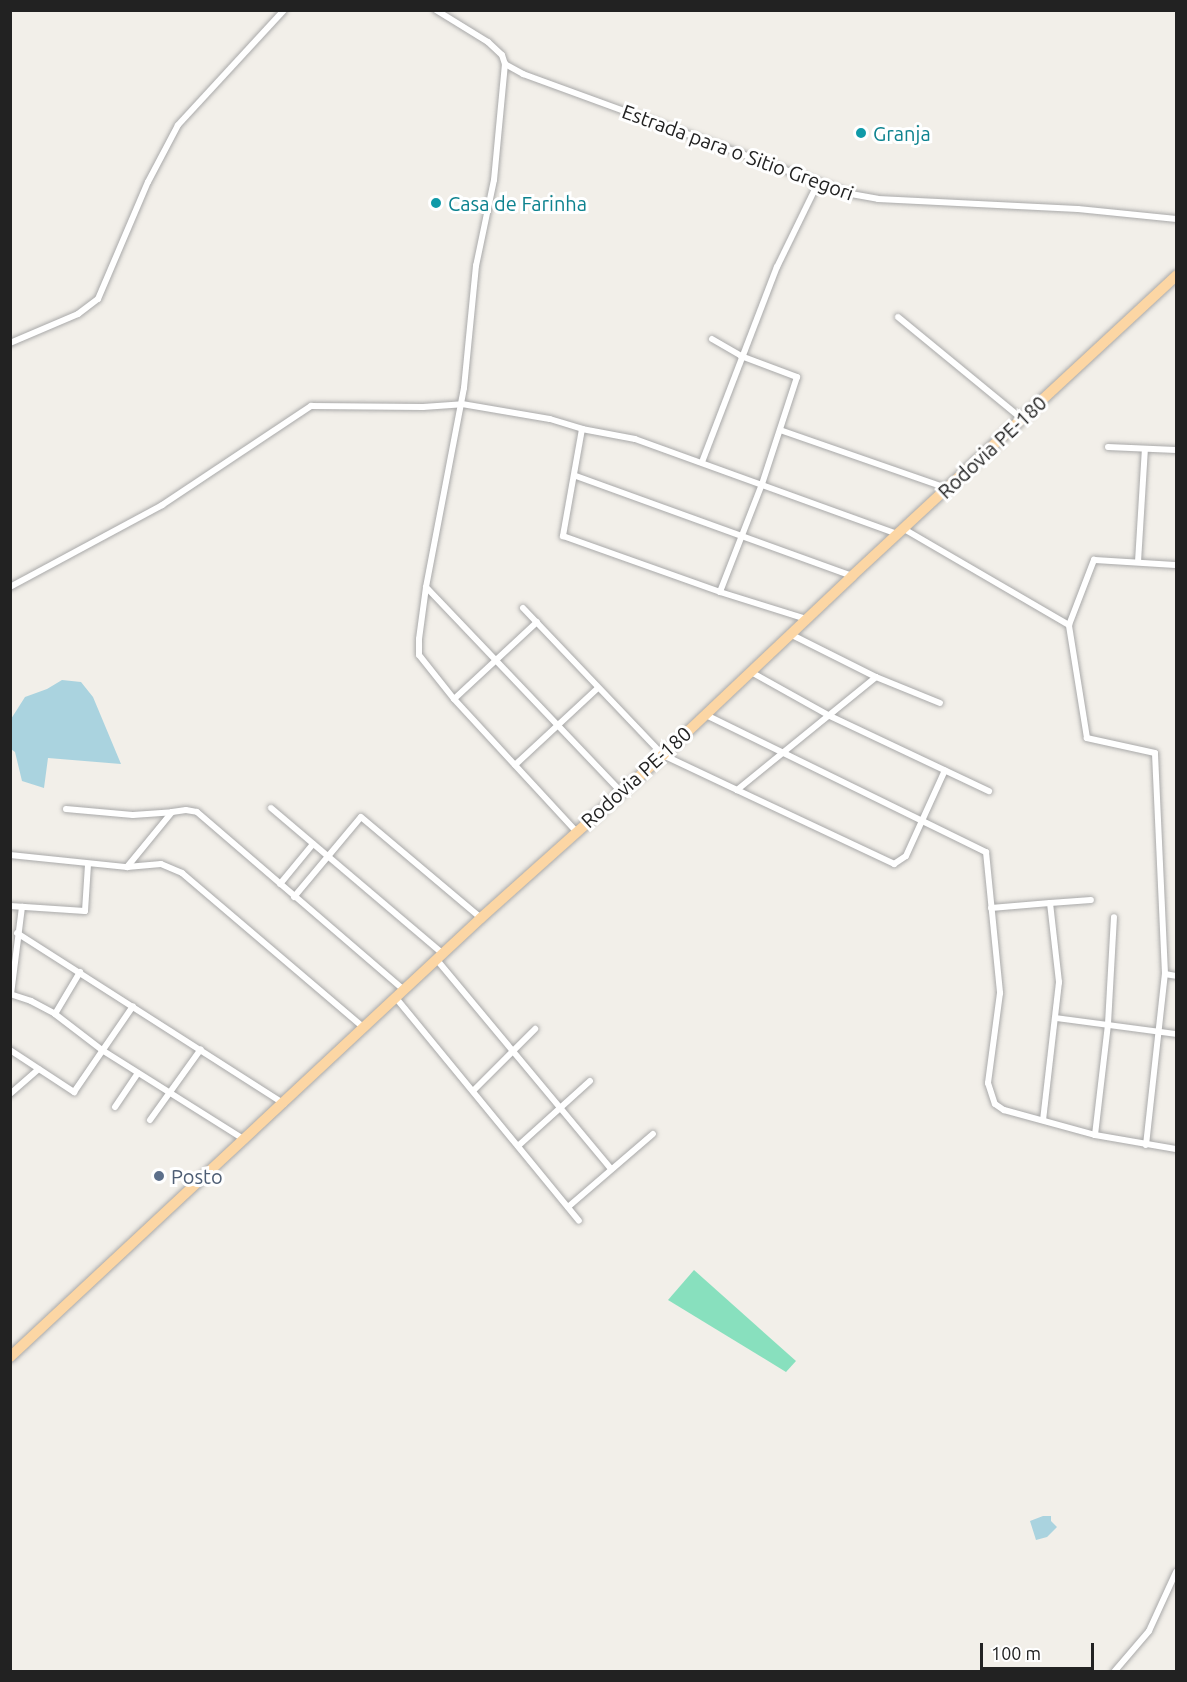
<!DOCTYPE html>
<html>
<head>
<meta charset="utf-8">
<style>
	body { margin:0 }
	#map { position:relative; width:1187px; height:1682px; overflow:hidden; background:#f2efe9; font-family:Ubuntu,sans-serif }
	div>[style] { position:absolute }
	.pitch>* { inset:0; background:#88e0be }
	.water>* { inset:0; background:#aad3df }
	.roads { filter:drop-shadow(0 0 2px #a9a9a9) drop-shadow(0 0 2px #a9a9a9) }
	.street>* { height:6px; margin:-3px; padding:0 3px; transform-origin:3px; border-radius:3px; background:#fff }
	.primary>* { height:10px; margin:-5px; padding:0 5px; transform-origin:5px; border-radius:5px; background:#fcd6a4 }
	.dots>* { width:16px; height:16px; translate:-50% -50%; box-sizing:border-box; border:3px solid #fff; border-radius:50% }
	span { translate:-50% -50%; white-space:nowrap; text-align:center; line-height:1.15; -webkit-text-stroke:6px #fff; paint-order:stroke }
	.culture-label { font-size:20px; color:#0d838f }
	.left { translate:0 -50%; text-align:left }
	.street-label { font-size:20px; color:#222 }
	.service-label { font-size:20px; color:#4e5e75 }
	.frame { position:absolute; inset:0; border:12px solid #222; pointer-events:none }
	.scale { position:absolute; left:980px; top:1643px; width:114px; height:27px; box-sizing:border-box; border:3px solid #222; border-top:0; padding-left:8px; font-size:18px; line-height:21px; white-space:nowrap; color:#222; -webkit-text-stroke:4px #fff; paint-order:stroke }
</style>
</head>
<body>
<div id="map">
	<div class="pitch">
		<div style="clip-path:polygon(694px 1270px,796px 1361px,786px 1372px,668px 1300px)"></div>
	</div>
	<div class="water">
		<div style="clip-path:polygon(62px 680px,81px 682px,93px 697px,121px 764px,48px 758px,44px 788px,22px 781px,15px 752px,11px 749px,11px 719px,25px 697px,47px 689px)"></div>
		<div style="clip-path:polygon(1043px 1516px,1051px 1516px,1051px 1521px,1057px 1527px,1047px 1537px,1036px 1540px,1030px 1521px)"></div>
	</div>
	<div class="roads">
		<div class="street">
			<div style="left:436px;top:10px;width:61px;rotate:31.6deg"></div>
			<div style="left:488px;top:42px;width:19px;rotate:43deg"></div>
			<div style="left:502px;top:55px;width:9px;rotate:72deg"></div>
			<div style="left:505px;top:64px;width:21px;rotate:29deg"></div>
			<div style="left:523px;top:74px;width:349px;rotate:20.1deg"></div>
			<div style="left:851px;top:194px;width:27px;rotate:10deg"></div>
			<div style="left:878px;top:199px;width:200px;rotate:2.9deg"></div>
			<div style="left:1078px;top:209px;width:99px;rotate:5.8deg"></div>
			<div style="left:898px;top:317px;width:161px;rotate:39.4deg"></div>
			<div style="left:712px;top:339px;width:34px;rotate:30deg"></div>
			<div style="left:741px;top:356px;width:60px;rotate:20.6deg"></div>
			<div style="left:797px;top:377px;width:113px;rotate:108.1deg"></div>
			<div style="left:762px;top:484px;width:116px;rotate:111.3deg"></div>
			<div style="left:10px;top:343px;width:74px;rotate:-23.1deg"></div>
			<div style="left:78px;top:314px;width:25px;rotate:-37deg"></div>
			<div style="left:98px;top:299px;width:127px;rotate:-66.9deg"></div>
			<div style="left:148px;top:182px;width:64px;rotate:-62.2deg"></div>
			<div style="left:178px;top:125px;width:156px;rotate:-47.3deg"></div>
			<div style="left:582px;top:429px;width:54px;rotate:10.7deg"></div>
			<div style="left:635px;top:439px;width:279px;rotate:19.9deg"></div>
			<div style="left:780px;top:430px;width:177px;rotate:19.2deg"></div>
			<div style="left:1108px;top:447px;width:68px;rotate:2.5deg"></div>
			<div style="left:702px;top:462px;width:209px;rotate:-69deg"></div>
			<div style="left:777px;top:267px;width:93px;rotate:-64deg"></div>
			<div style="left:576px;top:476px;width:294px;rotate:19.9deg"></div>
			<div style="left:904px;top:529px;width:191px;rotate:30.2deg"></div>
			<div style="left:1138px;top:562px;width:113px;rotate:-86.5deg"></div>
			<div style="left:10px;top:587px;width:173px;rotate:-28.3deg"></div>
			<div style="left:162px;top:505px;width:179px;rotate:-33.6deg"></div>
			<div style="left:311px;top:406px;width:112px;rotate:0.5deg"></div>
			<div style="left:423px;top:407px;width:39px;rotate:-4deg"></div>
			<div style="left:462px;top:404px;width:89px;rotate:9.7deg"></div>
			<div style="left:550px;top:419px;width:34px;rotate:17deg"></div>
			<div style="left:582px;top:429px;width:109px;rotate:100.1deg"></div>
			<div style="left:563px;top:536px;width:167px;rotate:19.6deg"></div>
			<div style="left:720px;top:592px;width:90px;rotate:17.4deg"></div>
			<div style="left:426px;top:587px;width:283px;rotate:46.4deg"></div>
			<div style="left:523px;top:608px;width:203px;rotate:46.4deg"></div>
			<div style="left:663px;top:755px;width:82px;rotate:25.3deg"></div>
			<div style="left:737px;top:790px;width:179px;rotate:-39.1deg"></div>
			<div style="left:537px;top:622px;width:113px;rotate:137.1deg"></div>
			<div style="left:454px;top:699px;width:180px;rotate:47.3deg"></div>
			<div style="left:790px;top:634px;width:96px;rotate:26.6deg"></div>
			<div style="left:876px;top:677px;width:69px;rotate:22.1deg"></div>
			<div style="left:751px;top:672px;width:90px;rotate:29.1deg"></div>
			<div style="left:830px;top:716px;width:176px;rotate:25.3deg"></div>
			<div style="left:454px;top:699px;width:56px;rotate:-128.5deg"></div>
			<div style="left:419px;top:655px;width:16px;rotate:-90deg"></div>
			<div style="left:419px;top:639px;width:52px;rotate:-82.3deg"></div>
			<div style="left:426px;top:587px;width:203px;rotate:-79.2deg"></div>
			<div style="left:464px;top:388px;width:123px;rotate:-84.4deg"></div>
			<div style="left:476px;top:266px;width:88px;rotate:-78.2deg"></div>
			<div style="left:494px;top:180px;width:117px;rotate:-84.6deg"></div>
			<div style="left:706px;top:715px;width:312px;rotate:26.1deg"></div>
			<div style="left:986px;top:852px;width:142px;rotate:84.3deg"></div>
			<div style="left:1000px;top:993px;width:91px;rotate:97.6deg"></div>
			<div style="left:988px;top:1083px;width:22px;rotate:72deg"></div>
			<div style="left:995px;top:1104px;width:11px;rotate:34deg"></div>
			<div style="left:1004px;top:1110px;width:94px;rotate:15.4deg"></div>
			<div style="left:1095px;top:1135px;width:82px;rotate:9.8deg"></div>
			<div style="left:515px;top:765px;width:113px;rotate:-42.9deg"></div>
			<div style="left:737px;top:790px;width:174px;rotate:25.2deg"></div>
			<div style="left:894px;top:864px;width:14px;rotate:-34deg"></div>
			<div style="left:906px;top:856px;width:94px;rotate:-65.6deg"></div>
			<div style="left:271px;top:808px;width:226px;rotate:40.3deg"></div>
			<div style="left:66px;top:809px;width:67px;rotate:5.1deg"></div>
			<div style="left:133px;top:815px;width:39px;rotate:-4deg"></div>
			<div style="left:10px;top:855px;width:118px;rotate:5.9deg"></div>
			<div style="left:127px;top:867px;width:71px;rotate:-50.7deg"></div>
			<div style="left:172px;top:812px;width:14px;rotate:-8deg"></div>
			<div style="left:186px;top:810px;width:11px;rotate:10deg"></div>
			<div style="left:197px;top:812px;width:273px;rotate:40.7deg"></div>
			<div style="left:127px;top:867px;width:34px;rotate:-5deg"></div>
			<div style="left:161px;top:864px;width:23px;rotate:23deg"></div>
			<div style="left:182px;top:873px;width:239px;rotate:40.4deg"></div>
			<div style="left:280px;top:884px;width:52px;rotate:-50.5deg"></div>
			<div style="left:294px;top:897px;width:104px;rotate:-50.1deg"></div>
			<div style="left:361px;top:817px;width:157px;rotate:40.1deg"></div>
			<div style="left:1050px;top:903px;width:41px;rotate:-4.2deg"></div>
			<div style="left:10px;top:906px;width:75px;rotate:3.8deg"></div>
			<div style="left:85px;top:911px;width:47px;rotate:-86.3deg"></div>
			<div style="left:991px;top:908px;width:59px;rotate:-4.8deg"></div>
			<div style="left:1050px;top:903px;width:80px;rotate:83.5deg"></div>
			<div style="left:1059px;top:982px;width:139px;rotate:96.6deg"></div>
			<div style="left:17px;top:933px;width:317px;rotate:32.6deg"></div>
			<div style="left:437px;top:960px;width:272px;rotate:50.2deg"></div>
			<div style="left:1165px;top:974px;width:11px;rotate:10deg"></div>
			<div style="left:10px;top:994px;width:22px;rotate:18deg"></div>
			<div style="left:31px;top:1001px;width:27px;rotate:28deg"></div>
			<div style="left:55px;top:1014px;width:59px;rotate:37.5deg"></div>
			<div style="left:102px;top:1050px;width:169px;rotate:32.2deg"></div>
			<div style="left:11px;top:994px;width:88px;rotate:-82.8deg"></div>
			<div style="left:396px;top:998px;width:288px;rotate:50.6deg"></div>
			<div style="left:55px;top:1014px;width:49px;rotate:-59.2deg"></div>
			<div style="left:1056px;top:1018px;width:121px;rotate:7.6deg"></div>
			<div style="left:10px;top:1050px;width:77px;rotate:33.3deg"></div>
			<div style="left:74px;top:1092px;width:104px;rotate:-55.5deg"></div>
			<div style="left:473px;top:1091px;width:88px;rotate:-45deg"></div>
			<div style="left:10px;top:1094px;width:38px;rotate:-41deg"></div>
			<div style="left:115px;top:1107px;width:41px;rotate:-55.9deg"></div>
			<div style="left:150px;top:1120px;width:87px;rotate:-54.3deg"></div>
			<div style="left:1095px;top:1135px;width:112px;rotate:-83.3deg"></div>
			<div style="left:1108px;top:1024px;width:107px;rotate:-86.8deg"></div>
			<div style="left:1146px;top:1145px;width:172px;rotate:-83.7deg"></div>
			<div style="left:1165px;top:974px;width:221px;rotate:-92.6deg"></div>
			<div style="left:1155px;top:753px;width:70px;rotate:-167.6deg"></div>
			<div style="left:1087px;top:738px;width:114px;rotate:-99.1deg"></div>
			<div style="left:1069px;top:625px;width:70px;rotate:-69deg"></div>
			<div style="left:1094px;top:560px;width:82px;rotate:3.5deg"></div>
			<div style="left:518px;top:1146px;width:97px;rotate:-42.1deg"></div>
			<div style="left:568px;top:1207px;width:112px;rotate:-40.7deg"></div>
			<div style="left:1114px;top:1672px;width:54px;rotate:-49.5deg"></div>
			<div style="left:1149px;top:1631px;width:65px;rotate:-65.4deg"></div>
		</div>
		<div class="primary">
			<div style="left:10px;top:1357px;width:644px;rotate:-42.99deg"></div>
			<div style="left:481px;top:918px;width:244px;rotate:-41.8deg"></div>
			<div style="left:663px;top:755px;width:260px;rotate:-43.4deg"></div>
			<div style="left:852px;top:576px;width:442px;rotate:-42.8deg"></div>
		</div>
	</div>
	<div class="dots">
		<div style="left:861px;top:133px;background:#0f9aa8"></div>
		<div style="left:436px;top:203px;background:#0f9aa8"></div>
		<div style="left:159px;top:1176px;background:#5c6f8a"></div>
	</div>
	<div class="culture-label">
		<span class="left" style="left:873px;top:133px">Granja</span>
		<span class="left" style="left:448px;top:203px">Casa de Farinha</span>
	</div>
	<div class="street-label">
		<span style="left:738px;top:152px;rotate:20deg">Estrada para o Sitio Gregori</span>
		<span style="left:992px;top:447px;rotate:-43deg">Rodovia PE-180</span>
		<span style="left:636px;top:777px;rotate:-42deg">Rodovia PE-180</span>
	</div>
	<div class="service-label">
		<span class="left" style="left:171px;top:1176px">Posto</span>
	</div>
	<div class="frame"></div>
	<div class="scale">100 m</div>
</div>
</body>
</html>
